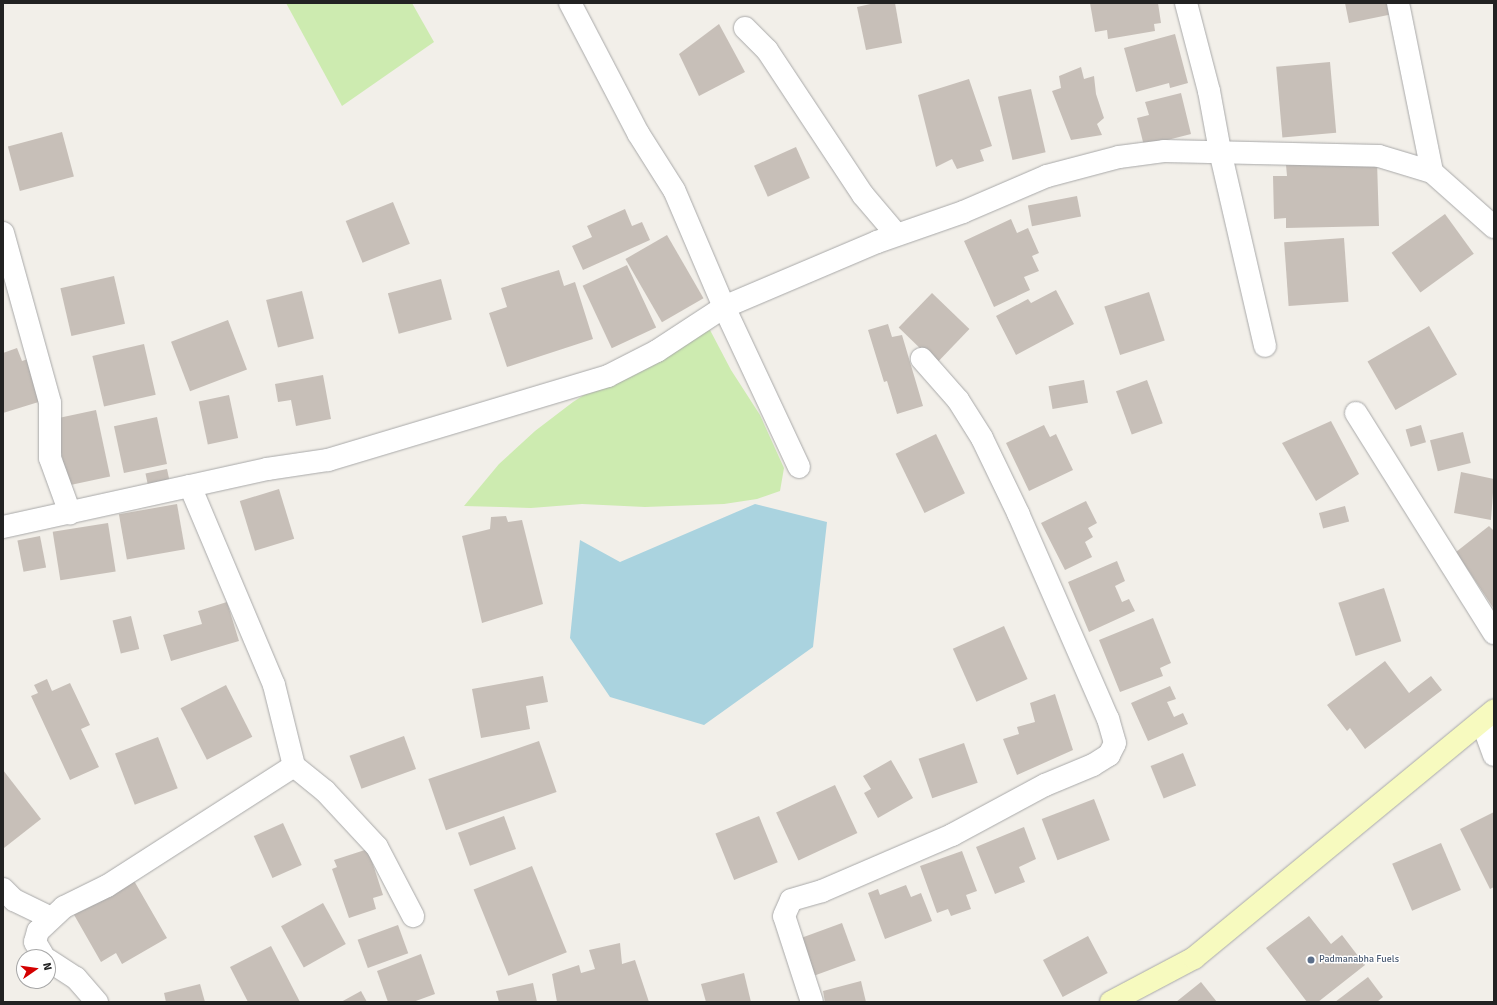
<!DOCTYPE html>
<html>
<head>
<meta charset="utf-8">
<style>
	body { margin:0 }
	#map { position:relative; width:1497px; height:1005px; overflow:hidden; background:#f2efe9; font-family:Signika,sans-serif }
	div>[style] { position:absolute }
	.grass>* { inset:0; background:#cdebb0 }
	.water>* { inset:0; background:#aad3df }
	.building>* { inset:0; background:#c7bfb8; transform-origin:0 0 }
	.roads { filter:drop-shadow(0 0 1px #a9a9a9) drop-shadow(0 0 1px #a9a9a9) }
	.street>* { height:22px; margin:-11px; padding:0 11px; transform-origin:11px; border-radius:11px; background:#fff }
	.secondary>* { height:22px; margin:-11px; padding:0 11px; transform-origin:11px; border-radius:11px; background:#f7fabf }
	.dots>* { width:11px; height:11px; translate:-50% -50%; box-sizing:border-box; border:2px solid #fff; border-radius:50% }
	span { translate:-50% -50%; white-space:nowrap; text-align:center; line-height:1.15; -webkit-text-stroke:3px #fff; paint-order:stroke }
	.service-label { font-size:10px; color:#4e5e75 }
	.left { translate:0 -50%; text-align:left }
	.frame { position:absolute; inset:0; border:4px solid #222; pointer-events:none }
	.north { position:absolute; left:16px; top:949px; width:40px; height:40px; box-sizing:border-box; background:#fff; border:1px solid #a7a7a7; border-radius:50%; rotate:77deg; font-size:11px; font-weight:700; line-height:16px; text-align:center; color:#222 }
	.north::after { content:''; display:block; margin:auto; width:14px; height:18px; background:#d40000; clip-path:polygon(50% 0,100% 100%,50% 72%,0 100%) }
</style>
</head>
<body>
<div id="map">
	<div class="grass">
		<div style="clip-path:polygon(286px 3px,412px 3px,434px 42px,342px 106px)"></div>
		<div style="clip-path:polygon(710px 330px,731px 370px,760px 415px,784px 468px,780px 491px,757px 499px,724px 504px,645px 507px,582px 504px,531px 508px,464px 506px,499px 464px,535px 431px,573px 402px,648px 354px)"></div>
	</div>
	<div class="water">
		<div style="clip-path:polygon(755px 504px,827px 522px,813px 647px,704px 725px,610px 697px,570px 638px,580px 540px,620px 562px)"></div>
	</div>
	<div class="building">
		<div style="clip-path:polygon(875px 3px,895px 3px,902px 43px,866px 50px,857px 7px)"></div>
		<div style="clip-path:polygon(1090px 3px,1158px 3px,1161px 23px,1154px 24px,1155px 31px,1108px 39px,1107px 30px,1095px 32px)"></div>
		<div style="clip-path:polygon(1345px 3px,1391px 3px,1393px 14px,1349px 23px)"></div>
		<div style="clip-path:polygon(719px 24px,745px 72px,699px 96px,679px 54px)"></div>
		<div style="clip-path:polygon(1175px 34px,1188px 83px,1170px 88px,1169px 83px,1136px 92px,1124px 48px)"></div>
		<div style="left:1330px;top:62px;width:71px;height:54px;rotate:85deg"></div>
		<div style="clip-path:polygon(1081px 67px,1084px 79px,1094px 76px,1096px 94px,1104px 118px,1097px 124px,1102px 135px,1071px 140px,1052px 91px,1061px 88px,1059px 76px)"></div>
		<div style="clip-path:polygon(969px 79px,992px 146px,980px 150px,984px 161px,957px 169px,952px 159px,936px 167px,918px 95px)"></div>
		<div style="left:1031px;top:89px;width:65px;height:34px;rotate:77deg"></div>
		<div style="clip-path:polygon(1181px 93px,1191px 134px,1144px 146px,1137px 118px,1149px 115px,1145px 102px)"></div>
		<div style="left:62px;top:132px;width:46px;height:56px;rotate:75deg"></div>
		<div style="left:796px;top:147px;width:34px;height:46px;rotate:66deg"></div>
		<div style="clip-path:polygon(1377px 161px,1379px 226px,1286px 228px,1286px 218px,1274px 219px,1273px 176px,1287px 176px,1286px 165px)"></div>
		<div style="left:1077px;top:196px;width:21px;height:50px;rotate:79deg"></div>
		<div style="left:393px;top:202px;width:45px;height:51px;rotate:68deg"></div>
		<div style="clip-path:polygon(625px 209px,632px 226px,642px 222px,650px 240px,583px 270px,572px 246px,592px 237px,587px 226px)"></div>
		<div style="left:1445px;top:214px;width:49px;height:66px;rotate:54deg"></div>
		<div style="clip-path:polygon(1011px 219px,1017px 233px,1028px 228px,1039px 253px,1032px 256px,1039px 271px,1024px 277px,1030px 290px,994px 307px,964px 241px)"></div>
		<div style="left:667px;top:235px;width:73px;height:48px;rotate:60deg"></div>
		<div style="left:1344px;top:238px;width:64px;height:60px;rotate:86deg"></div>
		<div style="left:627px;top:265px;width:69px;height:49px;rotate:65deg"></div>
		<div style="clip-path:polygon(559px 270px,564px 286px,575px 282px,593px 339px,507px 367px,489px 313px,507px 307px,501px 288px)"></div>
		<div style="left:114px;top:276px;width:49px;height:55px;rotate:77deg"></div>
		<div style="left:441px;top:279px;width:42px;height:55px;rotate:75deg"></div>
		<div style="clip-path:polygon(1056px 290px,1074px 324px,1016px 355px,996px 316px,1028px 299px,1031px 303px)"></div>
		<div style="left:302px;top:291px;width:49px;height:37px;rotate:76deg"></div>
		<div style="left:1149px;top:292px;width:51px;height:47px;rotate:72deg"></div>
		<div style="left:932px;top:293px;width:52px;height:48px;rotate:44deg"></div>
		<div style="left:228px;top:320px;width:53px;height:61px;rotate:69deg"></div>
		<div style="clip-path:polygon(888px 324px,892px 337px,902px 335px,923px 406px,897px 414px,887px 381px,884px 382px,868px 330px)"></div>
		<div style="left:1429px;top:326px;width:56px;height:71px;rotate:60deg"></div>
		<div style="left:144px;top:344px;width:52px;height:53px;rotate:77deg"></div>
		<div style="clip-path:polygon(17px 348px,22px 361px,31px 358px,45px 400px,3px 413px,3px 353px)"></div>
		<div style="clip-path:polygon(323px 375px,331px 419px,296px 426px,291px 400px,278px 402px,275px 384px)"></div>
		<div style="left:1084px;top:380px;width:23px;height:36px;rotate:80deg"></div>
		<div style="left:1147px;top:380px;width:46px;height:33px;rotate:70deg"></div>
		<div style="left:229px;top:395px;width:44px;height:31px;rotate:78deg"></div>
		<div style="left:96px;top:410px;width:68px;height:43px;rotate:78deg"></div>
		<div style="left:157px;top:417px;width:48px;height:44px;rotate:78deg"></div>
		<div style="clip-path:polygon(1331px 421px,1359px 474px,1316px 501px,1282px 443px)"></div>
		<div style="clip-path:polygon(1044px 425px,1050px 437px,1056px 434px,1073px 470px,1029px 491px,1006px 443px)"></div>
		<div style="left:1421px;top:425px;width:18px;height:16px;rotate:74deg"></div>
		<div style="left:1463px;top:432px;width:32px;height:34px;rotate:76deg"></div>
		<div style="left:936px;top:434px;width:66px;height:45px;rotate:64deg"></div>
		<div style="left:167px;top:469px;width:14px;height:22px;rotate:78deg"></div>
		<div style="clip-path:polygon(1461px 472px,1494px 479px,1491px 520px,1454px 513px)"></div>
		<div style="left:279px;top:489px;width:52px;height:41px;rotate:73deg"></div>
		<div style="clip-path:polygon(1086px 501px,1097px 523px,1088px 528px,1093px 537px,1085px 542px,1092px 557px,1065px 570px,1041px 523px)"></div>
		<div style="left:177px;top:504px;width:46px;height:59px;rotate:80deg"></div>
		<div style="left:1345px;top:506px;width:16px;height:27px;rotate:75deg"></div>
		<div style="clip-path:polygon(506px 516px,508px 522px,522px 520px,543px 604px,482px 623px,462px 536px,490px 529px,491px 517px)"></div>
		<div style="left:108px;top:523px;width:49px;height:56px;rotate:81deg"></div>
		<div style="clip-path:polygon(1489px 526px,1494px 531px,1494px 609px,1456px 552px)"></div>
		<div style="left:40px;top:536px;width:32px;height:23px;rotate:79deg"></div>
		<div style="clip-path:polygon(1117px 561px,1125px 581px,1115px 586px,1122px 602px,1129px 599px,1135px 611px,1089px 632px,1068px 582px)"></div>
		<div style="left:1384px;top:588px;width:56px;height:48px;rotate:72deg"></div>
		<div style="clip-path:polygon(227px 602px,239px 641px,171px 661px,163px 635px,202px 624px,198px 611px)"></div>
		<div style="left:131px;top:616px;width:34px;height:19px;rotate:76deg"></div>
		<div style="clip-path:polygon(1153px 618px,1171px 663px,1160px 668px,1163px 676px,1120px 692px,1099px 640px)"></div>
		<div style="left:1004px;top:626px;width:58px;height:56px;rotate:66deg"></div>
		<div style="clip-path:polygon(1385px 661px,1409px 693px,1431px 676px,1442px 690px,1365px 749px,1350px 728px,1347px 731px,1327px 705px)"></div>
		<div style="clip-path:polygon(543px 676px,548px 702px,526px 706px,530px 729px,481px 738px,472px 689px)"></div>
		<div style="clip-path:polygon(47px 679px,52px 691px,70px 683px,90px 725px,81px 729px,99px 767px,70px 780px,31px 696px,38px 693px,34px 685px)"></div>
		<div style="left:226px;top:685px;width:58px;height:51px;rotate:63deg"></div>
		<div style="clip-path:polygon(1170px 686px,1176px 699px,1167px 702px,1174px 717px,1183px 713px,1188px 724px,1148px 741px,1131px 703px)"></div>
		<div style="clip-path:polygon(1055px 694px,1073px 750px,1017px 775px,1003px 739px,1019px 734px,1017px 727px,1035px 722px,1030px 703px)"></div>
		<div style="left:404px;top:736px;width:35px;height:58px;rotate:70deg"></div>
		<div style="left:158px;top:737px;width:55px;height:46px;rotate:69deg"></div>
		<div style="left:539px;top:741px;width:54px;height:117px;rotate:71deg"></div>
		<div style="left:964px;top:743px;width:42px;height:48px;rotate:71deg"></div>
		<div style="left:1183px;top:753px;width:35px;height:35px;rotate:68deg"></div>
		<div style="clip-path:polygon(891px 760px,913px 798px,878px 818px,864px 793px,871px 789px,863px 776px)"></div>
		<div style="clip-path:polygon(3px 770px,41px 819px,4px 848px,3px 846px)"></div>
		<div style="left:835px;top:785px;width:53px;height:65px;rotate:65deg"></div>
		<div style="left:1094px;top:799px;width:44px;height:56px;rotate:69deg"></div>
		<div style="clip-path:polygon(1494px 812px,1494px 887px,1490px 889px,1460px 829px)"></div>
		<div style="left:504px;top:816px;width:35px;height:49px;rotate:70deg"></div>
		<div style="left:759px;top:816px;width:50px;height:47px;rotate:68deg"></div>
		<div style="left:283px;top:823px;width:46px;height:32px;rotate:66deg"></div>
		<div style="clip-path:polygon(1024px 827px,1036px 859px,1019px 867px,1025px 882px,995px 894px,976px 847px)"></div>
		<div style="left:1441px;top:843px;width:51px;height:53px;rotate:67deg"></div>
		<div style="clip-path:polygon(368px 849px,383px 895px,373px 898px,376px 909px,349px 918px,332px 869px,337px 867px,334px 860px)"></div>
		<div style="clip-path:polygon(962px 851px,977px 891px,966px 895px,971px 909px,951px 916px,948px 909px,937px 913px,920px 866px)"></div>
		<div style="left:532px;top:866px;width:93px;height:63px;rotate:68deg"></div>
		<div style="clip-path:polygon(133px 879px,167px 938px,122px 964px,116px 953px,101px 962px,73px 913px)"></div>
		<div style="clip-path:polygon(906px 885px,911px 897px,921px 893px,932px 921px,885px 939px,868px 893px,878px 889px,880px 895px)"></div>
		<div style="left:323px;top:903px;width:47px;height:48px;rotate:61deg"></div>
		<div style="clip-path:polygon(1309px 916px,1331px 944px,1342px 935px,1365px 965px,1318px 1002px,1307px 1002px,1266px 948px)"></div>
		<div style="left:842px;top:923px;width:40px;height:48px;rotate:70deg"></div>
		<div style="left:398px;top:925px;width:30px;height:43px;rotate:70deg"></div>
		<div style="left:1088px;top:936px;width:42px;height:51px;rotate:62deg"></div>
		<div style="clip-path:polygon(620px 943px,622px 964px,635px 960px,649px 1002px,557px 1002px,552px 974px,579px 965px,581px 973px,595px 969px,589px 950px)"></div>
		<div style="clip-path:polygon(271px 946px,300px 1002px,248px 1002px,230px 967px)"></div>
		<div style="clip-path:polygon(421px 954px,435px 994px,413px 1002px,388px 1002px,377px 971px)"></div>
		<div style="clip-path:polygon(744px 973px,751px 1002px,706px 1002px,701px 984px)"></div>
		<div style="clip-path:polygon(1368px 977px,1383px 997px,1377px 1002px,1335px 1002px)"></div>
		<div style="clip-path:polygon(861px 981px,866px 1002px,825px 1002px,823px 991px)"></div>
		<div style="clip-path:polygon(1201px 982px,1217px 1002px,1176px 1002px)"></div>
		<div style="clip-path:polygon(533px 983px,537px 1002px,499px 1002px,496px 991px)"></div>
		<div style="clip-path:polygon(200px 984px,205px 1002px,166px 1002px,164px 993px)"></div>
		<div style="clip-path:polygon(361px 991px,367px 1002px,341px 1002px)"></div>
	</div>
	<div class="roads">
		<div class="street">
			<div style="left:1186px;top:3px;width:91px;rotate:75.4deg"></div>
			<div style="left:1209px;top:91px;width:61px;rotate:79.6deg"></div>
			<div style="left:1220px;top:151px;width:200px;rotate:77deg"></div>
			<div style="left:1398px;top:3px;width:172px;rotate:78.6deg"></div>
			<div style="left:745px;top:28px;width:31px;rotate:45deg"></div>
			<div style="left:767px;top:50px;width:174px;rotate:56.5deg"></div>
			<div style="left:863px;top:195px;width:52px;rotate:49.6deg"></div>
			<div style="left:3px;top:233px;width:176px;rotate:74.5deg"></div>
			<div style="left:50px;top:403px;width:55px;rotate:90deg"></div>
			<div style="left:50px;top:458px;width:59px;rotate:70deg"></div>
			<div style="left:1356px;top:413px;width:260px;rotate:57.9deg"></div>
			<div style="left:799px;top:467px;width:177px;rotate:-115.1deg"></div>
			<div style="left:724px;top:307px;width:166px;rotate:-23deg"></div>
			<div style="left:877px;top:242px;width:91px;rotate:-19.2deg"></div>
			<div style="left:963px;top:212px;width:91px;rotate:-23.2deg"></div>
			<div style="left:1047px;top:176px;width:74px;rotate:-14.8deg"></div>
			<div style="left:1119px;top:157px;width:45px;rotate:-7.6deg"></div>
			<div style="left:1164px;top:151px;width:215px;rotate:1.3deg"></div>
			<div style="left:1379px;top:156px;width:55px;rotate:16.8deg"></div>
			<div style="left:1432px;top:172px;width:83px;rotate:41.6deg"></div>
			<div style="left:190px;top:486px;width:79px;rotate:-12.4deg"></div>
			<div style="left:267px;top:469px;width:62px;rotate:-8.4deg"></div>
			<div style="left:328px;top:460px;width:292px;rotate:-16.7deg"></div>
			<div style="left:608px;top:376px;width:55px;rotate:-27deg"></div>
			<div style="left:657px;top:351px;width:80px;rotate:-33.3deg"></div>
			<div style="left:724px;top:307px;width:127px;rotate:-113.1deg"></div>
			<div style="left:674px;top:190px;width:67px;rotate:-122.3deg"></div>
			<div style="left:638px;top:133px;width:147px;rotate:-117.6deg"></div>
			<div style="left:3px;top:527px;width:191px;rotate:-12.4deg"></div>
			<div style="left:190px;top:486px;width:216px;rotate:67.1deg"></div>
			<div style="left:274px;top:685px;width:83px;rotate:76.1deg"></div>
			<div style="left:294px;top:766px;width:222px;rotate:147.3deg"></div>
			<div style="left:107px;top:886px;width:48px;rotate:154deg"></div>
			<div style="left:64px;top:907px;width:35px;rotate:137deg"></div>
			<div style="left:38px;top:931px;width:11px;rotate:105deg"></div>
			<div style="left:35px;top:942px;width:17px;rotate:59deg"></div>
			<div style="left:1482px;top:722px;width:35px;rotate:70deg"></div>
			<div style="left:294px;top:766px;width:40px;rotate:39deg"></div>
			<div style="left:325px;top:791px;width:76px;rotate:47.1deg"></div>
			<div style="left:377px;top:847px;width:78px;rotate:62.4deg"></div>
			<div style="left:3px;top:889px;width:16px;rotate:45deg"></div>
			<div style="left:14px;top:900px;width:41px;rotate:25.9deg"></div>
			<div style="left:48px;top:960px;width:33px;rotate:33deg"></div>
			<div style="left:76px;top:978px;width:32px;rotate:49deg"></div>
			<div style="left:812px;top:1002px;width:90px;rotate:-108deg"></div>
			<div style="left:784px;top:916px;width:17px;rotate:-66deg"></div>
			<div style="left:791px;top:900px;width:32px;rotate:-16deg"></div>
			<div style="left:822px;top:891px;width:142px;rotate:-23.3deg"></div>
			<div style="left:952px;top:835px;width:106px;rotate:-28.3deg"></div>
			<div style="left:1045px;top:785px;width:52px;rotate:-22.6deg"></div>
			<div style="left:1093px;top:765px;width:19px;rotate:-32deg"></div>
			<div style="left:1109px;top:755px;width:13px;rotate:-63deg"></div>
			<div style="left:1115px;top:743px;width:25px;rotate:-106deg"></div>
			<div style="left:1108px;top:719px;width:223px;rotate:-113.6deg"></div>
			<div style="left:1019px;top:515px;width:85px;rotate:-115.7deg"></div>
			<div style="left:982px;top:438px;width:45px;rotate:-122.3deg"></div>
			<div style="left:958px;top:400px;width:55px;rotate:-131.3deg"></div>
		</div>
		<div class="secondary">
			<div style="left:1111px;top:1002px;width:94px;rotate:-27.9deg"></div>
			<div style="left:1194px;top:958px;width:389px;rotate:-39.5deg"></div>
		</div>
	</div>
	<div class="dots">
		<div style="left:1311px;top:960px;background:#5c6f8a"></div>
	</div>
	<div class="service-label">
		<span class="left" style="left:1319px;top:960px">Padmanabha Fuels</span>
	</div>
	<div class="frame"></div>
	<div class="north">N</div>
</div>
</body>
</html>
